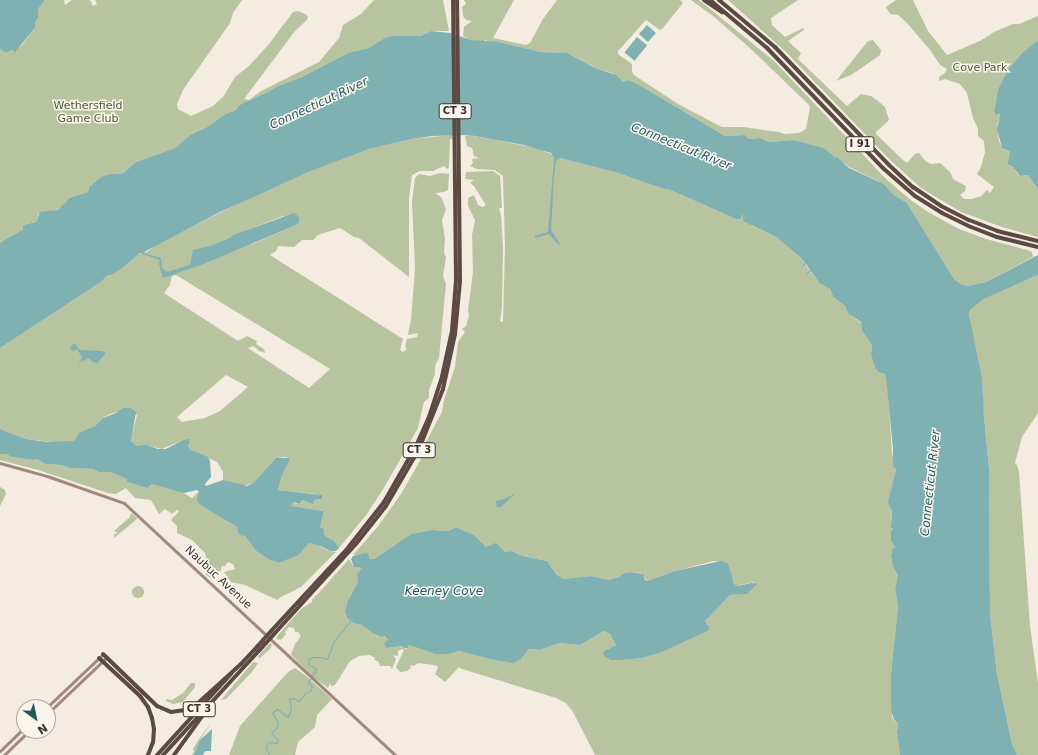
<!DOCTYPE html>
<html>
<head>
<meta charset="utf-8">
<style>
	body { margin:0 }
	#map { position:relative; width:1038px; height:755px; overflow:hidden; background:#f4ebe1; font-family:"DejaVu Sans",sans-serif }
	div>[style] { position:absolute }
	.green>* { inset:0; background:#b8c4a0 }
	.round { border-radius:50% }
	.water>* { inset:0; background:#7fb0b2; transform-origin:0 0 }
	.stream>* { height:1px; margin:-0.5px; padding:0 0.5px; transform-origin:0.5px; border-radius:0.5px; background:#7fb0b2 }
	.secondary>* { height:3px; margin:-1.5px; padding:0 1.5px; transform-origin:1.5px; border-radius:1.5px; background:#a18a7d }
	.highway>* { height:4px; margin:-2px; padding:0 2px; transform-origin:2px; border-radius:2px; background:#5c4a42 }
	.highway-bridge>* { height:4px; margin:-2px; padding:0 2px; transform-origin:2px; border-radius:2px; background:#5c4a42 }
	span { translate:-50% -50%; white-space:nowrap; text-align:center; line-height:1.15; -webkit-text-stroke:3px #fbf5ee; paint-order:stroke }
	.shield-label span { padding:1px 3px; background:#fbf5ee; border:1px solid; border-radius:3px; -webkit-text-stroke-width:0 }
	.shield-label { font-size:10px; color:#3b302b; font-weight:700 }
	.park-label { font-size:11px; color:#4a5a2e }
	.street-label { font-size:11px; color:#3b302b }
	.water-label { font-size:12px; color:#1f5a5e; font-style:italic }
	.north { position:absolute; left:16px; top:699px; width:40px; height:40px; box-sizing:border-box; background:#fbf5ee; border:1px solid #aea6a0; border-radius:50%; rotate:147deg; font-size:11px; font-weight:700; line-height:16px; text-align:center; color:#3b302b }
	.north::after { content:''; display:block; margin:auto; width:14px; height:18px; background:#1f5a5e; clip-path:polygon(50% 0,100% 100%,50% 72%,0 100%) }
</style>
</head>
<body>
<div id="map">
	<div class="green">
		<div style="clip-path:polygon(45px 0,64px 0,65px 5px,72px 0,90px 0,93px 6px,97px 4px,95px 0,242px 0,233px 13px,230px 23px,183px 90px,177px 104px,178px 109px,191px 116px,213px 106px,223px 97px,235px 77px,249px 66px,269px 44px,293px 12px,298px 11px,305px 14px,308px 16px,307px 20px,295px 31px,244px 99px,249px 100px,261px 91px,319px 62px,339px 38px,343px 25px,361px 14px,374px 0,443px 0,449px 31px,431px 31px,420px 36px,390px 37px,369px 48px,348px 53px,302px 77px,278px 86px,266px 93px,238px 107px,234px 111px,225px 114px,209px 126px,190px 135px,175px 148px,136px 162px,122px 174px,109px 174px,101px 177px,89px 187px,88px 192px,69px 198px,58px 210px,39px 213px,36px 222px,23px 225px,24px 230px,9px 237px,0 243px,0 49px,6px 53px,21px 46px,35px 28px,35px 23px,38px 18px,38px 9px)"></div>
		<div style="clip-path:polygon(464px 0,514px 0,493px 38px,526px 45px,530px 43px,543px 19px,557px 0,680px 0,683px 3px,662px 29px,660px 30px,646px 20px,618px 51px,618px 54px,632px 64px,632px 72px,634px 75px,678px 104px,722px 127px,743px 127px,779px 132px,785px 134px,799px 133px,806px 129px,810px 108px,809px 105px,751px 49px,713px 16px,691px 0,699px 0,774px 61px,886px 179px,912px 201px,928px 212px,959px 229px,986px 239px,1027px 250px,1032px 252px,1033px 257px,986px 282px,968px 286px,961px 284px,954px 279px,907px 203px,894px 195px,884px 184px,849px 167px,840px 160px,833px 158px,832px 154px,826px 150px,794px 140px,769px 142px,760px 138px,749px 139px,745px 135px,725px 136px,646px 89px,634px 84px,623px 82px,612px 73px,595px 68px,567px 53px,541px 52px,499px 42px,488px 42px,486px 40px,481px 42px,470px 40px,463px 36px,464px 27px,472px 21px,466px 20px,463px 16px,462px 7px,466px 4px)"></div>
		<div style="clip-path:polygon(728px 0,798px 0,771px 18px,772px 25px,785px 37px,803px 28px,804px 30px,788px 41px,801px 53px,798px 59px,847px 106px,861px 94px,871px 96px,878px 101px,885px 107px,889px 120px,876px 132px,876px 134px,905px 162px,908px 162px,915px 154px,919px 153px,925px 161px,931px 164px,940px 163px,950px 172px,953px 179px,966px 186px,965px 191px,960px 195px,964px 199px,972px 199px,981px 196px,987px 190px,990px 193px,994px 187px,977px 174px,981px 167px,985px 152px,984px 141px,978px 136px,978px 129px,973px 118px,967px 93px,960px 84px,945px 79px,939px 81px,939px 77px,945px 73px,947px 69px,940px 65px,931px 51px,906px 22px,898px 15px,890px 14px,886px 7px,896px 0,913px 0,928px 31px,947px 55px,980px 41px,994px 32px,1013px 24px,1019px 24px,1038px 16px,1038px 40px,1024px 51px,1008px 69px,998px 89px,994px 112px,995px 114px,1000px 114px,997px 125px,999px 141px,1003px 149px,1010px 152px,1009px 165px,1013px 167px,1019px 176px,1028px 175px,1038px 189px,1038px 237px,1002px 227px,961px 212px,921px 188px,889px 159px,786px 52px)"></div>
		<div style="clip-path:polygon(873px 40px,881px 50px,880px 55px,851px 75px,836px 81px,868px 41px)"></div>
		<div style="clip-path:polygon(evenodd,453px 135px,453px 139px,450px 139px,449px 167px,447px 169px,444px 166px,433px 171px,420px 171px,412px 175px,409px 198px,409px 277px,359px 238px,354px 237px,340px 228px,318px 235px,313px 240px,302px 240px,294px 247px,278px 246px,276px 251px,270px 255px,403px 339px,400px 350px,403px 352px,407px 349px,405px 346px,407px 339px,417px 337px,418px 333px,409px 335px,408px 334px,411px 320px,415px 268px,412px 202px,415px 178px,419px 174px,430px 176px,440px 173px,449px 174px,448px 190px,444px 192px,435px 193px,441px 197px,446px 209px,442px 220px,445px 239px,444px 253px,446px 257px,443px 276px,446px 284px,439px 358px,435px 366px,435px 374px,429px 390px,429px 398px,424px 402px,418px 428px,385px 486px,367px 514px,339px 548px,334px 541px,324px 535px,324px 529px,320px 527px,324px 511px,291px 506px,294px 502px,297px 504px,301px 503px,303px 500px,314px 503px,316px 499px,321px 499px,317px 494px,278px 490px,282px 475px,290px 460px,286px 457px,276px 458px,253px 483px,244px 486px,223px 480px,223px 472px,217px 462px,191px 450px,188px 446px,190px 440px,183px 440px,162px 449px,148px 446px,138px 447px,133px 445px,131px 439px,137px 415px,118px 412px,110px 414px,103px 418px,95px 426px,83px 432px,75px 441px,61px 443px,26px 439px,0 429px,0 348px,101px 282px,108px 275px,111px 275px,120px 269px,139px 254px,145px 253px,158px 244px,269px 188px,273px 188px,321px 166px,372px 148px,411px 139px,453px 135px,283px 216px,296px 225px,252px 244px,237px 234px,283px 216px,453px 135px,176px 275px,330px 369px,309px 388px,248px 348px,253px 346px,259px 351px,265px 353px,264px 349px,256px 344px,257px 341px,247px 336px,238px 341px,164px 293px,170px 285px,172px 276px,176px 275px,453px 135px,226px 375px,248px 387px,220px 411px,205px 418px,182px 422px,177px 417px,226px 375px)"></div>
		<div style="clip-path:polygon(469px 135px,537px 148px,560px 158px,618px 173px,664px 189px,668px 189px,736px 219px,741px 219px,743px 214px,752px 226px,776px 237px,800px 257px,819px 283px,829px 288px,833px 297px,845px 306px,852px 316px,861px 323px,862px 331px,872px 345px,871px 355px,875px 368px,878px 372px,885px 374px,887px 378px,892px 453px,896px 469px,889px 501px,892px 511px,891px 521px,893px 529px,891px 531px,891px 541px,895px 547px,892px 549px,891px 558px,898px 575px,895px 589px,898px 606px,891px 674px,891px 699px,892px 717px,894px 721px,898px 723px,897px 732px,900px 755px,595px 755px,573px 712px,566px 703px,556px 698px,459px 668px,461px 665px,445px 682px,435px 674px,438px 668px,437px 666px,434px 665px,418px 663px,414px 666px,410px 665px,411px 668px,407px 671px,400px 672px,396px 667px,404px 650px,402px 649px,398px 651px,398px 656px,393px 655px,396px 659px,392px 669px,390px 666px,380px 666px,378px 661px,374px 660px,375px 658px,370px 655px,359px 656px,350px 661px,335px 685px,331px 686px,330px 683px,328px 688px,313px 677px,293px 657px,291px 654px,295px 644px,301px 636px,298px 632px,295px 632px,294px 628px,289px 627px,285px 632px,286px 634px,281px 640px,276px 639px,278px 635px,301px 609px,312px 602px,312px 599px,315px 598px,314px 596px,317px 595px,349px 559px,354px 567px,362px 568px,357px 575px,358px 582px,347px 602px,345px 614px,351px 621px,362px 625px,372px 633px,380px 637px,385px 636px,388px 640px,387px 648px,401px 646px,405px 649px,408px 648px,409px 645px,435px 654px,449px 654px,459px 651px,489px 659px,510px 662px,522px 658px,529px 649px,540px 650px,559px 643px,580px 645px,604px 631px,610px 634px,616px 645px,608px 649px,607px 658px,621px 660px,642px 658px,655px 654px,708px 631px,708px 625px,705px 621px,714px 611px,730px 595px,743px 594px,754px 582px,736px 586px,732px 580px,728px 563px,714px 561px,675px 571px,647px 581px,641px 573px,631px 572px,624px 573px,619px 577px,609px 580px,590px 576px,563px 579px,556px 574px,547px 561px,523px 556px,511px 551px,505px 552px,492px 546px,486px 547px,474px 535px,456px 527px,449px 531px,432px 530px,411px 534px,374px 559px,370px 559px,369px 557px,353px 555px,379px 525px,401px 494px,421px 459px,427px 445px,426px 442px,442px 412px,444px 400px,455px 367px,458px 342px,465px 332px,462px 329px,466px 326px,469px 316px,468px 310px,473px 272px,472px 235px,475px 220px,468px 206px,468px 198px,474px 195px,478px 205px,483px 207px,486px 205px,474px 186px,470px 183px,474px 180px,465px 179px,466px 172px,493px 171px,500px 176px,502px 208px,499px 208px,501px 215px,503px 248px,502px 308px,500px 321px,503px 322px,505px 247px,503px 176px,495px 170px,477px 169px,470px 166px,473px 163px,472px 159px,479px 158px,474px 156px,472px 148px,467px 146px,465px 136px)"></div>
		<div style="clip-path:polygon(1038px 275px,1038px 413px,1022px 437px,1015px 463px,1017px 465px,1019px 472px,1030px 626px,1038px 684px,1038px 755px,1017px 755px,1012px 744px,997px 674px,990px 614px,989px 468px,983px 406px,982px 378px,971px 331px,969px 314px,970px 310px,983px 298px)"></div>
		<div style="clip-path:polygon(0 454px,7px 454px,11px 457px,34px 460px,37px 459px,45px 464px,62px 465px,69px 468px,93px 469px,98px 472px,110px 472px,127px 479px,127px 482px,147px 488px,152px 484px,164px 486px,180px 491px,192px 498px,198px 492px,230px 523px,239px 528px,256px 551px,270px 560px,279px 563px,299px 555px,309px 543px,317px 544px,329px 551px,336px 552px,301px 587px,279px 598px,278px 600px,275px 599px,245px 585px,231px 582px,224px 572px,235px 569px,233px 564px,228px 562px,224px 567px,222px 565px,221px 571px,216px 571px,212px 577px,209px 577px,205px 574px,209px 568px,205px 553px,192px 540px,177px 533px,177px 526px,171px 520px,179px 511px,177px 510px,172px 514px,165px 509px,159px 514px,151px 500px,135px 498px,126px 488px,116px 494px,108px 493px,38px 470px,0 460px)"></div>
		<div style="clip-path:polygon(0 487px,5px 490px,6px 494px,0 506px)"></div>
		<div style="clip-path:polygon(131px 513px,137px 518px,136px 520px,114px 538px,114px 534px,118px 533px,114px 531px,130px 517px)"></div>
		<div class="round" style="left:132px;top:586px;width:12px;height:12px"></div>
		<div style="clip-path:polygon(270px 643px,272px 645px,270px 649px,259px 659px,258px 656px)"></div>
		<div style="clip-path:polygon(253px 662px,258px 663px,252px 672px,226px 699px,221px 700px)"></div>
		<div style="clip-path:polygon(295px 668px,305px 675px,332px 699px,317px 715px,315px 727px,298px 742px,295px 755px,229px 755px,240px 726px,288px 672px)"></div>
		<div style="clip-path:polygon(191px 683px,195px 683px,195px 687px,183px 702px,173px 704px,166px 701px,166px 699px,172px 700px,183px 693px)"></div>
		<div style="clip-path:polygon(212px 722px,200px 740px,194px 755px,192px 755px,194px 751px,193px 749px,199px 739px)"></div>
	</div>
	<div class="water">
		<div style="clip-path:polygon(0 0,45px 0,38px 9px,38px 18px,35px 23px,35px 28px,15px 52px,12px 50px,6px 53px,0 49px)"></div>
		<div style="left:647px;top:25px;width:12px;height:12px;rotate:42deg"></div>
		<div style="clip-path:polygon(431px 31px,450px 33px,471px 40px,499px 42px,541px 52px,567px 53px,595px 68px,616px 75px,623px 82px,629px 80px,646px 89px,725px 136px,745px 135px,749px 139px,760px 138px,769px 142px,794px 140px,823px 148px,832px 154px,834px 158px,837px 157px,849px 168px,884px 184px,894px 195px,907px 203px,954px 279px,961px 284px,968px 286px,986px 282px,1038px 255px,1038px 275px,983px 299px,970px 310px,969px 315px,982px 378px,984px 417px,989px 468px,990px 614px,997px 674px,1012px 744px,1017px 755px,900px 755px,897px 732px,898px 723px,894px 720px,891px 710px,891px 674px,898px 606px,895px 589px,898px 575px,893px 566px,891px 557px,892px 549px,895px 547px,891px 541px,891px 531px,893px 529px,891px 527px,892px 511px,888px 502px,896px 469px,893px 466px,893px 449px,886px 377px,885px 374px,878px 372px,875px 368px,871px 355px,872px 345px,862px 331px,861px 322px,849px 314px,845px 306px,833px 297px,830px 289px,819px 283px,811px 271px,804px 277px,810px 270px,806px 264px,801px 268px,805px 263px,800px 257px,776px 237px,743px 221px,743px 214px,741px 219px,736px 219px,668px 189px,664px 189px,618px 173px,560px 158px,556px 161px,554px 176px,551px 230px,560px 244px,559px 245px,549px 234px,535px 238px,535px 236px,548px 232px,554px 160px,553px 156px,551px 153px,524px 145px,469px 135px,433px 136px,411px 139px,369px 149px,313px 170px,220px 212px,146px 251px,144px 253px,161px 258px,162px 268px,167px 272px,190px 265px,193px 250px,210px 246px,230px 238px,233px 235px,294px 213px,299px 217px,299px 222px,296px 225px,201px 265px,163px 278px,159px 264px,160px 260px,140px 253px,121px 269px,111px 275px,108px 275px,101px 282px,0 348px,0 243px,9px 237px,23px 230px,23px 225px,36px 222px,40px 212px,58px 210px,69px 198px,88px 192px,89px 187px,101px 177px,109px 174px,122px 174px,136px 162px,175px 148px,190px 135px,209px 126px,225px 114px,234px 111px,240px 105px,266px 93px,278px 86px,302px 77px,348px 53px,369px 48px,385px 38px,392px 36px,420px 36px)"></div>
		<div style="left:637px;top:37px;width:13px;height:20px;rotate:39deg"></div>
		<div style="clip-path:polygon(1038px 40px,1038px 189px,1028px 175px,1020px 176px,1013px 167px,1008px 164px,1010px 152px,1002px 148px,997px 129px,1000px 114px,995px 114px,994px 112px,998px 89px,1008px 69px,1024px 51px)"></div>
		<div style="clip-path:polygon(74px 343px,80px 350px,102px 351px,106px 353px,97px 363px,93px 362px,88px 358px,82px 362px,82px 359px,76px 368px,82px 357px,77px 349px,73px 351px,70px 348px)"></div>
		<div style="clip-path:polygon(123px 408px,131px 408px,136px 412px,131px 441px,136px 446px,146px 445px,158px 449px,166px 449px,183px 440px,189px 439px,190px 442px,188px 446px,191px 450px,208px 457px,210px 461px,211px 477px,205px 484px,206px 486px,223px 480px,247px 486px,253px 483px,276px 458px,288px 458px,290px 460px,282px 475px,278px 490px,322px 495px,322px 499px,316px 499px,313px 504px,303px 500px,299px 504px,294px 502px,291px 506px,324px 511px,320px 527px,324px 529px,324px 535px,334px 541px,339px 548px,336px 551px,330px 551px,321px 546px,309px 543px,299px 555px,279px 563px,270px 560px,256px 551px,245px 536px,239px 535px,237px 527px,199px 504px,197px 499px,199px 492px,197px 490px,184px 493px,152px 484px,147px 488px,127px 482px,127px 479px,110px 472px,98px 472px,93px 469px,69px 468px,62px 465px,45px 464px,37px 459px,34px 460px,11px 457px,7px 454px,0 454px,0 429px,26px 439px,48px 442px,74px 441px,79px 433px,95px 426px,103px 418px,116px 413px)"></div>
		<div style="clip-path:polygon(516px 493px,501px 507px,497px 507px,496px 501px,505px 499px)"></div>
		<div style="clip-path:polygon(456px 527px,474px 535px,486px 547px,496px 543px,505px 552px,511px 551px,523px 556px,547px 561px,556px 574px,563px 579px,590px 576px,609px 580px,619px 577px,624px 573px,631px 572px,643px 574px,645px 580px,647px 581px,675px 571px,721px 561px,728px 563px,734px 584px,738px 586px,751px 583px,757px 584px,747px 594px,730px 595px,705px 621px,709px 627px,708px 631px,659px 653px,642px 658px,621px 660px,611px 660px,604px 656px,603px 654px,604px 651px,616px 645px,610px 634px,604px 631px,580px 645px,559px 643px,540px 650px,529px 649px,521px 659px,513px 663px,489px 659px,459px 651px,449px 654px,435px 654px,409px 645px,408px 648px,404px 648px,401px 646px,387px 648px,384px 644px,388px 640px,385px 636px,381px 637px,372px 633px,362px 625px,354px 623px,347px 618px,345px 612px,347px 602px,358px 582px,357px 574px,362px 568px,354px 567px,351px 559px,353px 556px,367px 553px,370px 559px,374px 559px,411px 534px,432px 530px,449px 531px)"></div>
		<div style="clip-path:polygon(212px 729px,211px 751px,205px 751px,203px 755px,194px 755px,200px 740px)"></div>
	</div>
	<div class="stream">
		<div style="left:269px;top:755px;width:9px;rotate:-111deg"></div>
		<div style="left:266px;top:747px;width:5px;rotate:-68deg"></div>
		<div style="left:268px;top:742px;width:8px;rotate:7deg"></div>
		<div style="left:276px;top:743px;width:4px;rotate:-56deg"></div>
		<div style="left:278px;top:740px;width:10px;rotate:-135deg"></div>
		<div style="left:271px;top:733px;width:8px;rotate:-45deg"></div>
		<div style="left:277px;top:727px;width:5px;rotate:-79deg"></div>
		<div style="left:278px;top:722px;width:11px;rotate:-124deg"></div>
		<div style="left:272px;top:713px;width:6px;rotate:-39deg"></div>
		<div style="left:277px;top:709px;width:14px;rotate:36deg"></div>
		<div style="left:288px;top:717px;width:9px;rotate:-69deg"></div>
		<div style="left:291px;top:709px;width:10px;rotate:-101deg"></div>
		<div style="left:289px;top:699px;width:4px;rotate:-14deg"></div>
		<div style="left:293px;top:698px;width:7px;rotate:27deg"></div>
		<div style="left:299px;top:701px;width:10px;rotate:-53deg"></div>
		<div style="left:305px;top:693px;width:5px;rotate:-22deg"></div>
		<div style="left:310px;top:691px;width:4px;rotate:-63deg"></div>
		<div style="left:312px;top:687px;width:6px;rotate:-129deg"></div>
		<div style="left:308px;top:682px;width:15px;rotate:-58deg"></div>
		<div style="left:316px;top:669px;width:9px;rotate:-148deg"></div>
		<div style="left:308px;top:664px;width:5px;rotate:-79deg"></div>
		<div style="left:309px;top:659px;width:4px;rotate:-34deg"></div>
		<div style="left:312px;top:657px;width:8px"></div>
		<div style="left:320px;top:657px;width:7px;rotate:16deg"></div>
		<div style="left:327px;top:659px;width:19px;rotate:-69deg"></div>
		<div style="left:334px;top:641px;width:26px;rotate:-51deg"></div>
	</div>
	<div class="secondary">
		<div style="left:0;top:463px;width:49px;rotate:15.5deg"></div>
		<div style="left:47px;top:476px;width:82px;rotate:19.3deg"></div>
		<div style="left:124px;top:503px;width:370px;rotate:42.9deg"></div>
		<div style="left:47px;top:707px;width:77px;rotate:-43.4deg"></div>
		<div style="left:48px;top:713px;width:80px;rotate:-43.5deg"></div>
		<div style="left:0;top:751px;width:33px;rotate:-44deg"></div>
		<div style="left:4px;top:755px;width:35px;rotate:-44deg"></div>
	</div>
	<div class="highway">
		<div style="left:704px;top:0;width:22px;rotate:34deg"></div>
		<div style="left:710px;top:0;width:75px;rotate:40.1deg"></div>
		<div style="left:767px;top:48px;width:168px;rotate:46deg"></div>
		<div style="left:884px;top:169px;width:41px;rotate:41.1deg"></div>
		<div style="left:915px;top:196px;width:32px;rotate:32deg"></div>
		<div style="left:942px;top:213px;width:32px;rotate:26deg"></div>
		<div style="left:971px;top:227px;width:28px;rotate:21deg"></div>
		<div style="left:997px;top:237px;width:42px;rotate:13.7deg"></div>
		<div style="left:719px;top:0;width:73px;rotate:40deg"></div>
		<div style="left:775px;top:47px;width:164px;rotate:46deg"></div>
		<div style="left:889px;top:165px;width:33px;rotate:43deg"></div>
		<div style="left:913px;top:187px;width:34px;rotate:34deg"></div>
		<div style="left:941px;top:206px;width:31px;rotate:27deg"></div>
		<div style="left:969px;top:220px;width:30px;rotate:21deg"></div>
		<div style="left:997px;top:231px;width:42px;rotate:13.7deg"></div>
		<div style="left:272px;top:630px;width:110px;rotate:-47.2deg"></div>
		<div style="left:347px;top:549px;width:60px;rotate:-51.8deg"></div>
		<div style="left:384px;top:502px;width:64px;rotate:-60.3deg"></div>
		<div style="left:416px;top:446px;width:32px;rotate:-66deg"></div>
		<div style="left:429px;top:417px;width:38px;rotate:-72deg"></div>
		<div style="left:441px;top:381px;width:51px;rotate:-77.6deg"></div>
		<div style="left:452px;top:331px;width:51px;rotate:-85.5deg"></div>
		<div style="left:456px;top:280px;width:280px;rotate:-90.6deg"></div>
		<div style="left:275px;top:633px;width:120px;rotate:-47.7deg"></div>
		<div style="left:356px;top:544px;width:48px;rotate:-51.7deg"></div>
		<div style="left:386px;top:506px;width:66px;rotate:-59.9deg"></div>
		<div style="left:419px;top:449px;width:65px;rotate:-68.2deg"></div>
		<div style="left:443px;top:389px;width:56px;rotate:-77.7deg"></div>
		<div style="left:455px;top:334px;width:53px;rotate:-84.6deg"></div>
		<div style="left:460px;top:281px;width:281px;rotate:-90.6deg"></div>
		<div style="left:103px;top:654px;width:75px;rotate:43.9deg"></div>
		<div style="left:157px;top:706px;width:15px;rotate:23deg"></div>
		<div style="left:171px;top:712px;width:14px;rotate:-8deg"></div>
		<div style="left:185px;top:710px;width:13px;rotate:-27deg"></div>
		<div style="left:197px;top:704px;width:61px;rotate:-42.3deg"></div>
		<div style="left:99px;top:658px;width:56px;rotate:42.8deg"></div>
		<div style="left:140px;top:696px;width:14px;rotate:54deg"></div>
		<div style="left:148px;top:707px;width:12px;rotate:70deg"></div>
		<div style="left:152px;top:718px;width:11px;rotate:80deg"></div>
		<div style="left:154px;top:729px;width:13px;rotate:94deg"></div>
		<div style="left:153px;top:742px;width:14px;rotate:111deg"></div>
		<div style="left:240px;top:665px;width:34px;rotate:-47deg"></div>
		<div style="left:157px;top:755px;width:110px;rotate:-47.6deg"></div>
		<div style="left:163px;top:755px;width:152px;rotate:-47.4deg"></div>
		<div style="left:174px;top:755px;width:49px;rotate:-54.1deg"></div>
	</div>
	<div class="highway-bridge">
		<div style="left:263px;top:640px;width:13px;rotate:-48deg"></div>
		<div style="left:266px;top:643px;width:13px;rotate:-48deg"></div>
	</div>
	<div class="shield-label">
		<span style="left:455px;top:111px">CT 3</span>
		<span style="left:860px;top:144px">I 91</span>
		<span style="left:419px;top:450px">CT 3</span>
		<span style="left:199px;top:709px">CT 3</span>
	</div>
	<div class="park-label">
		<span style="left:980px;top:68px">Cove Park</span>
		<span style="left:88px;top:113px">Wethersfield<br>Game Club</span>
	</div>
	<div class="street-label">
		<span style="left:218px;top:578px;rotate:43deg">Naubuc Avenue</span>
	</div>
	<div class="water-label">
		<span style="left:319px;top:104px;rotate:-25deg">Connecticut River</span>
		<span style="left:681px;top:147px;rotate:22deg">Connecticut River</span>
		<span style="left:931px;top:483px;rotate:-84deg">Connecticut River</span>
		<span style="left:444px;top:592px">Keeney Cove</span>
	</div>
	<div class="north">N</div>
</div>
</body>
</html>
